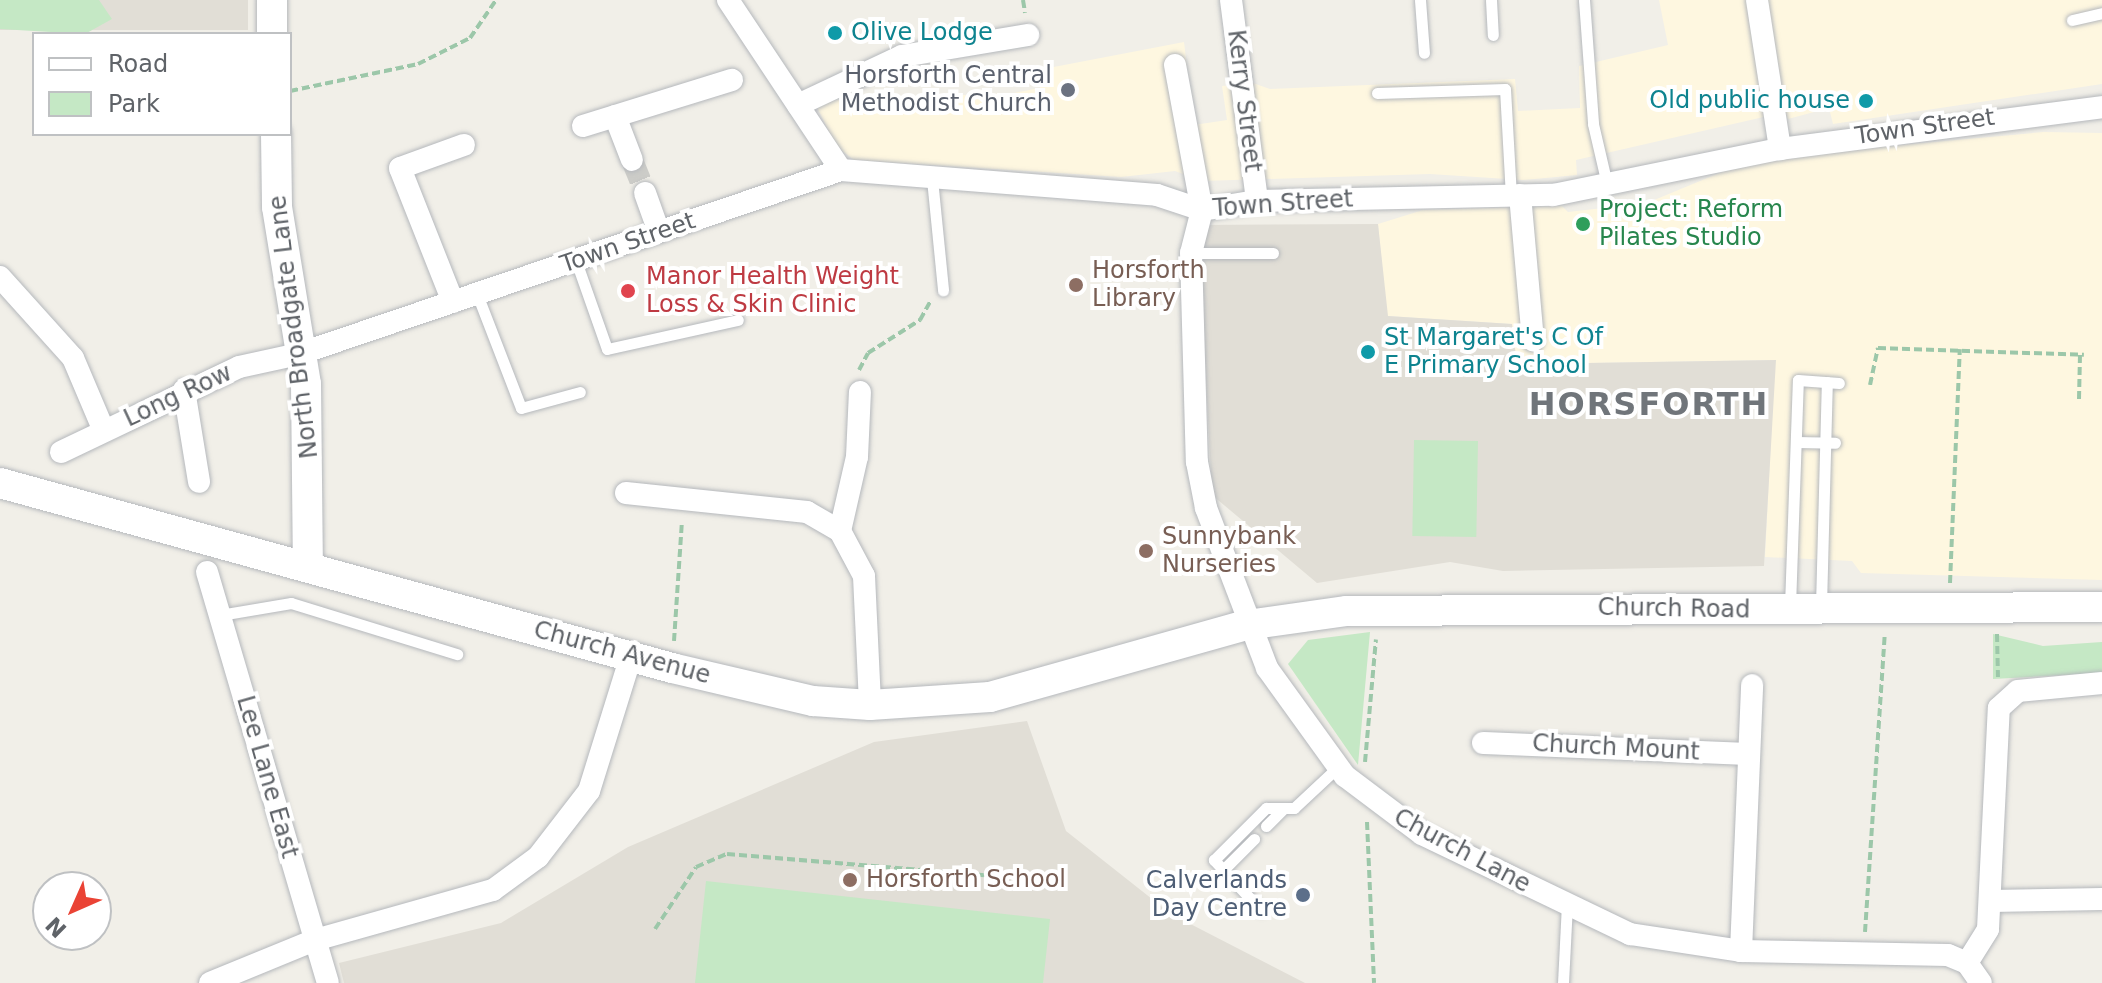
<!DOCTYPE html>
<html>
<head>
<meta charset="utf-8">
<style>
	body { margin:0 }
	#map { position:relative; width:2102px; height:983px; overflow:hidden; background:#f1efe8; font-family:"DejaVu Sans",sans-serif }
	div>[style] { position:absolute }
	.commercial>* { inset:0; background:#fef7e0 }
	.education>* { inset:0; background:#e1ded6; transform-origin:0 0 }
	.green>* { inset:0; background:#c5e8c5; transform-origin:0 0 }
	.street-tunnel>* { height:22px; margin-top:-11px; transform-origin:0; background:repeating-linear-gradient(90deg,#ccccc8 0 22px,transparent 0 33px) }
	.path>* { height:4px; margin-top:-2px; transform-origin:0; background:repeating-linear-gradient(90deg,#9cc7a9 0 8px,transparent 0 12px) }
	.roads { filter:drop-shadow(0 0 2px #b5b8bc) drop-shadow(0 0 2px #b5b8bc) }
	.lane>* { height:11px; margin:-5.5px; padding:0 5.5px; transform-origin:5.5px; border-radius:5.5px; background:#fff }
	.street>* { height:22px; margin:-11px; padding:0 11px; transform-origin:11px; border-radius:11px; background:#fff }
	.secondary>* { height:30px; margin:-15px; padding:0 15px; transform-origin:15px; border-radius:15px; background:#fff }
	.dots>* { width:22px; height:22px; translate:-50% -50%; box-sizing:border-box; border:4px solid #fff; border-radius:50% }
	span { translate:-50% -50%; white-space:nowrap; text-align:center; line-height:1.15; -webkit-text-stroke:8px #fff; paint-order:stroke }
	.culture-label { font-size:24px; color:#0d838f }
	.left { translate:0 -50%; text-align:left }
	.right { translate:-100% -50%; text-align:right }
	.worship-label { font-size:24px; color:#5b616d }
	.street-label { font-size:24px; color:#5f6368 }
	.leisure-label { font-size:24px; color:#27864d }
	.education-label { font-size:24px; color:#785e54 }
	.health-label { font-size:24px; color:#be3a42 }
	.service-label { font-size:24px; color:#4e5e75 }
	.district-label { font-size:32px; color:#70757a; font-weight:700; letter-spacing:2px }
	.legend { position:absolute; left:32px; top:32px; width:260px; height:104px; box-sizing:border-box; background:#fff; border:2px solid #bfc1c3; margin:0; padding:10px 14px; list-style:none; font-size:24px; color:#5f6368 }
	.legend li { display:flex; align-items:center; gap:16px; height:40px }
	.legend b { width:40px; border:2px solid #bfc1c3 }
	.north { position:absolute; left:32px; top:871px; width:80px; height:80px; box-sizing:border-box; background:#fff; border:2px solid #bfc1c3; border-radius:50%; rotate:225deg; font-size:22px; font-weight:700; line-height:32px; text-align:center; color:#5f6368 }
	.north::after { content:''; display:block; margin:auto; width:28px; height:36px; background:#ea4335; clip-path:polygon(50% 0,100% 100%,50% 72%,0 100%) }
</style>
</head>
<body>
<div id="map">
	<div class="commercial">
		<div style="clip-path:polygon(1659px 0,2102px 0,2102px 84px,1833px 124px,1829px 108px,1788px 119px,1785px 112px,1576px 160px,1577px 175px,1523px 180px,1430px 174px,1202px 181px,1175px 171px,1121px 177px,854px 160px,836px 146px,814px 101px,1014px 93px,1040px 88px,1038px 70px,1184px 42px,1194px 125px,1227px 120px,1222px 86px,1253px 83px,1270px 89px,1515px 79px,1518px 111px,1580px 108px,1579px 66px,1668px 45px)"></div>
		<div style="clip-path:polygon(2044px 132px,2102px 133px,2102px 580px,1861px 573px,1852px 561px,1765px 557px,1775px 360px,1516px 364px,1511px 324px,1387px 316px,1378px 224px,1423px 210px,1562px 206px,1568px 212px,1647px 203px,1729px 169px,1801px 154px)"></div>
	</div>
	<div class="education">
		<div style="left:0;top:0;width:248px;height:30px"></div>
		<div style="clip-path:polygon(1378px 224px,1388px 316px,1512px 324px,1517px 364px,1776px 360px,1764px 566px,1503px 571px,1450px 562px,1317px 583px,1212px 495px,1198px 225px)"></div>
		<div style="clip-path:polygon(1027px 721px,1066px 831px,1171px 914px,1305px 983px,344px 983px,339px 963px,501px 923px,628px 847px,874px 742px)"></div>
	</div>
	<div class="green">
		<div style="clip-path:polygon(0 0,99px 0,112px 19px,85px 34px,0 29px)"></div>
		<div style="left:1414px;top:440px;width:64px;height:96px;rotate:1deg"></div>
		<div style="clip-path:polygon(1370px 632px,1358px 765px,1288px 664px,1308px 640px)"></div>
		<div style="clip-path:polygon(1993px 634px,2043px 646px,2102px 642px,2102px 673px,1993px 679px)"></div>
		<div style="clip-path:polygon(706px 881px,1050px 919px,1043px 983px,695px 983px)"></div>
	</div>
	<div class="street-tunnel">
		<div style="left:632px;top:160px;width:35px;rotate:68deg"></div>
	</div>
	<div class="path">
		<div style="left:1023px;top:0;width:13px;rotate:81deg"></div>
		<div style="left:290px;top:91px;width:131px;rotate:-11.9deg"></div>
		<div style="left:418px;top:64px;width:58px;rotate:-26.6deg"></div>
		<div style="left:470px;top:38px;width:46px;rotate:-55.6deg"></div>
		<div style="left:859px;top:370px;width:19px;rotate:-62deg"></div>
		<div style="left:868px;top:353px;width:62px;rotate:-32.4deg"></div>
		<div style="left:920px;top:320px;width:21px;rotate:-61deg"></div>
		<div style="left:1870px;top:385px;width:38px;rotate:-78deg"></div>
		<div style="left:1878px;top:348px;width:206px;rotate:1.9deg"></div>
		<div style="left:2079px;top:399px;width:44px;rotate:-88.7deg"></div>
		<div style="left:1950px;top:583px;width:234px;rotate:-87.6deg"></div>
		<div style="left:1997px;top:634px;width:43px;rotate:88.7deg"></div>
		<div style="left:674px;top:641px;width:119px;rotate:-86.2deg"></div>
		<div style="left:1365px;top:762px;width:123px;rotate:-84.9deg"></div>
		<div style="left:1367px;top:822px;width:161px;rotate:87.5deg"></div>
		<div style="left:655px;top:929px;width:74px;rotate:-56.5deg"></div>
		<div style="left:696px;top:867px;width:34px;rotate:-23deg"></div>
		<div style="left:727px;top:854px;width:283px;rotate:4.7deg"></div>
		<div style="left:1865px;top:932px;width:299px;rotate:-86.2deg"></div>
	</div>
	<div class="roads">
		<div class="lane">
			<div style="left:1420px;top:0;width:53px;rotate:85.7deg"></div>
			<div style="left:1491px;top:0;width:35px;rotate:87deg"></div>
			<div style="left:1584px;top:0;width:124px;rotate:85.8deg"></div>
			<div style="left:1593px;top:124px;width:62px;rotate:76.9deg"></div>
			<div style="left:2072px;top:20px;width:31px;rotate:-13deg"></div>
			<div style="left:1377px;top:93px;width:128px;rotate:-1.8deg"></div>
			<div style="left:1505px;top:89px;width:106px;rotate:86.8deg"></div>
			<div style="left:932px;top:179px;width:112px;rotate:84.3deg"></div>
			<div style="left:1191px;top:253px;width:82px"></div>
			<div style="left:576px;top:261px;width:93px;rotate:70.6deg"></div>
			<div style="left:607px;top:349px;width:134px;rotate:-12.5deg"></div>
			<div style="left:477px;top:294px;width:122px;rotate:68.9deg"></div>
			<div style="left:521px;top:408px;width:61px;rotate:-15.2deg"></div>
			<div style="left:1796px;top:442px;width:39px;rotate:1deg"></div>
			<div style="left:1790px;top:606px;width:226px;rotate:-88deg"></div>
			<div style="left:1798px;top:380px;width:41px;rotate:4.2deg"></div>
			<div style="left:1821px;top:606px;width:224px;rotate:-88.5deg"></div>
			<div style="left:220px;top:615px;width:72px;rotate:-9.6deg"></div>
			<div style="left:291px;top:603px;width:174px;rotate:17.1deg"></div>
			<div style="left:1266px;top:826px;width:25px;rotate:-45deg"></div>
			<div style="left:1223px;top:870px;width:44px;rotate:-45deg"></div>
			<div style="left:1261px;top:910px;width:69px;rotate:-133.2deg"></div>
			<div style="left:1214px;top:860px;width:74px;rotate:-45deg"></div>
			<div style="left:1266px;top:808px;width:28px"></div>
			<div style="left:1294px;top:808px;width:60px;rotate:-43deg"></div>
			<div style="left:1563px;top:983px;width:78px;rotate:-87.1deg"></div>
		</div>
		<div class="street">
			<div style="left:728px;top:0;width:204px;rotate:56.4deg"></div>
			<div style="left:1231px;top:0;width:203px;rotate:82.6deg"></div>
			<div style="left:1757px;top:0;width:151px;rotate:81.2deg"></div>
			<div style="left:1175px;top:65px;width:147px;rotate:79.5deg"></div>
			<div style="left:798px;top:105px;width:115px;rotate:-25.2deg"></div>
			<div style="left:902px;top:56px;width:128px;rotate:-9.5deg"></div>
			<div style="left:615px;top:116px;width:47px;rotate:68.9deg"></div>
			<div style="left:583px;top:126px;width:156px;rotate:-17.2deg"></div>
			<div style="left:645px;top:193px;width:41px;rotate:70.3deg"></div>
			<div style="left:1520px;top:195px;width:146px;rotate:84.9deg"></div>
			<div style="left:1202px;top:210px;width:44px;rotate:104.3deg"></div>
			<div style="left:1191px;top:253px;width:209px;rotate:88.4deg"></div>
			<div style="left:1197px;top:462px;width:47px;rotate:78.9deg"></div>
			<div style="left:1206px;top:508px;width:171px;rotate:69.1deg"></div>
			<div style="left:1267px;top:668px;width:133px;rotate:54.2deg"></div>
			<div style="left:1345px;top:776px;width:96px;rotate:37deg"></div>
			<div style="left:1422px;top:834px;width:231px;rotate:25.7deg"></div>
			<div style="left:1630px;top:934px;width:112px;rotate:8.7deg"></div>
			<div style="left:1741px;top:951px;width:207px;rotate:1.1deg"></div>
			<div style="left:1948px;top:955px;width:21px;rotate:23deg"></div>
			<div style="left:1967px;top:963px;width:24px;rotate:55deg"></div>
			<div style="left:0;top:277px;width:109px;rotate:48deg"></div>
			<div style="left:73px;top:358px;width:79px;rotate:67deg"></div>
			<div style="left:453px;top:302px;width:144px;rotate:-111.6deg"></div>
			<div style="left:400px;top:168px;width:68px;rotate:-19.8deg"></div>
			<div style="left:184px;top:390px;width:93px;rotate:80.7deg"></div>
			<div style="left:61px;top:452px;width:197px;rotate:-25.5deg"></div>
			<div style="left:239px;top:367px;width:61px;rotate:-12.2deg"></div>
			<div style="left:299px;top:354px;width:572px;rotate:-18.75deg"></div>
			<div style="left:841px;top:170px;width:317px;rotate:4.5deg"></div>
			<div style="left:1157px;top:195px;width:47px;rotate:18.4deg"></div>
			<div style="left:1202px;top:210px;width:56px;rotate:-9.3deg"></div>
			<div style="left:1257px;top:201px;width:296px;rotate:-1.2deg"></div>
			<div style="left:1553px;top:195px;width:232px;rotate:-11.5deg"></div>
			<div style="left:1780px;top:149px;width:325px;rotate:-7.4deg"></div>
			<div style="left:626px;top:493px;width:182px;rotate:6deg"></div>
			<div style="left:807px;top:512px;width:38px;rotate:30deg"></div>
			<div style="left:840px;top:531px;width:51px;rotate:61.9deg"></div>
			<div style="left:864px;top:576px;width:129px;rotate:87.3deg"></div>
			<div style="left:840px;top:531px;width:76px;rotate:-77.1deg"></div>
			<div style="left:857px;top:457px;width:65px;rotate:-87.4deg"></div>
			<div style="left:207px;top:572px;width:428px;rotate:73.6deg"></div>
			<div style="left:1483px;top:743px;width:266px;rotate:2.4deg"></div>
			<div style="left:1991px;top:901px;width:111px;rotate:-1deg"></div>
			<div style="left:1741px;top:951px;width:266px;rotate:-87.6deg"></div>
			<div style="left:1967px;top:963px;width:40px;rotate:-58deg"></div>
			<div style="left:1988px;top:929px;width:221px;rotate:-87.2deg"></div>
			<div style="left:1999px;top:708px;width:25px;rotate:-42deg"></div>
			<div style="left:2018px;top:691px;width:84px;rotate:-5.4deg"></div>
			<div style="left:210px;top:983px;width:113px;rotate:-22.3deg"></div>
			<div style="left:315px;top:940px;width:185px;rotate:-15.7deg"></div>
			<div style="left:493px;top:890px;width:56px;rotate:-36.3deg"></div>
			<div style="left:538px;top:857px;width:83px;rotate:-52.3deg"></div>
			<div style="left:589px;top:791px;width:141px;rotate:-72.7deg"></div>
		</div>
		<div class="secondary">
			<div style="left:272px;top:0;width:34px;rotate:90deg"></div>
			<div style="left:276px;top:134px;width:73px;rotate:89.2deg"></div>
			<div style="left:277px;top:207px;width:179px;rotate:80.7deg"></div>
			<div style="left:306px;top:384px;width:183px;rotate:89.4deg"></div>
			<div style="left:0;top:483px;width:697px;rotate:15.39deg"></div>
			<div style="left:672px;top:668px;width:145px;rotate:13.2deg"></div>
			<div style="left:813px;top:701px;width:57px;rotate:4deg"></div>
			<div style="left:870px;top:705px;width:120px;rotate:-3.8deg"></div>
			<div style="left:990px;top:697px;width:267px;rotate:-15.7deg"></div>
			<div style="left:1247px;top:625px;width:101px;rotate:-8deg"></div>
			<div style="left:1347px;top:611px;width:755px;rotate:-0.3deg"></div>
		</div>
	</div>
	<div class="dots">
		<div style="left:835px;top:33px;background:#0f9aa8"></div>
		<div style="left:1068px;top:90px;background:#6b7280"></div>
		<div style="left:1866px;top:101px;background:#0f9aa8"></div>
		<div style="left:1583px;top:224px;background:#2e9e5b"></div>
		<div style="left:1076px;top:285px;background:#8d6e63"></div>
		<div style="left:628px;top:291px;background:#e0444e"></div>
		<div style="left:1368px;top:352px;background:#0f9aa8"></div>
		<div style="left:1146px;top:551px;background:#8d6e63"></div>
		<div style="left:850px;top:880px;background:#8d6e63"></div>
		<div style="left:1303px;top:895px;background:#5c6f8a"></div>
	</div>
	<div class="culture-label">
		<span class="left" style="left:851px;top:33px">Olive Lodge</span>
		<span class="right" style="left:1850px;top:101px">Old public house</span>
		<span class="left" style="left:1384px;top:352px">St Margaret's C Of<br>E Primary School</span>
	</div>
	<div class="worship-label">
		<span class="right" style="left:1052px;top:90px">Horsforth Central<br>Methodist Church</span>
	</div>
	<div class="street-label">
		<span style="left:1244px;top:101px;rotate:83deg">Kerry Street</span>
		<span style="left:1925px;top:127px;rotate:-8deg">Town Street</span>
		<span style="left:1283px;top:204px;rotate:-4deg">Town Street</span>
		<span style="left:628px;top:243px;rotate:-19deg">Town Street</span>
		<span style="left:294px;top:327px;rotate:-97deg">North Broadgate Lane</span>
		<span style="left:178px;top:396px;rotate:-25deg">Long Row</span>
		<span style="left:1674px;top:609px;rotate:1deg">Church Road</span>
		<span style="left:622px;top:653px;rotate:15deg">Church Avenue</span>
		<span style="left:1616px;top:748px;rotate:3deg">Church Mount</span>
		<span style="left:267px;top:777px;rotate:74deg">Lee Lane East</span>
		<span style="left:1462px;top:851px;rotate:28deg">Church Lane</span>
	</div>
	<div class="leisure-label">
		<span class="left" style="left:1599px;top:224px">Project: Reform<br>Pilates Studio</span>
	</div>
	<div class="education-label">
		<span class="left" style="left:1092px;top:285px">Horsforth<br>Library</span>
		<span class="left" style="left:1162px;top:551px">Sunnybank<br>Nurseries</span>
		<span class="left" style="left:866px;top:880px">Horsforth School</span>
	</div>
	<div class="health-label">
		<span class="left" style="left:646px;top:291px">Manor Health Weight<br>Loss &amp; Skin Clinic</span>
	</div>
	<div class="service-label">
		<span class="right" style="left:1287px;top:895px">Calverlands<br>Day Centre</span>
	</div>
	<div class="district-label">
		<span style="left:1649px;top:404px">HORSFORTH</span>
	</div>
	<ul class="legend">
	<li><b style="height:10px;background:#fff"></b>Road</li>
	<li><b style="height:22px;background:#c5e8c5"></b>Park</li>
	</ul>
	<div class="north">N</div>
</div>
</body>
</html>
